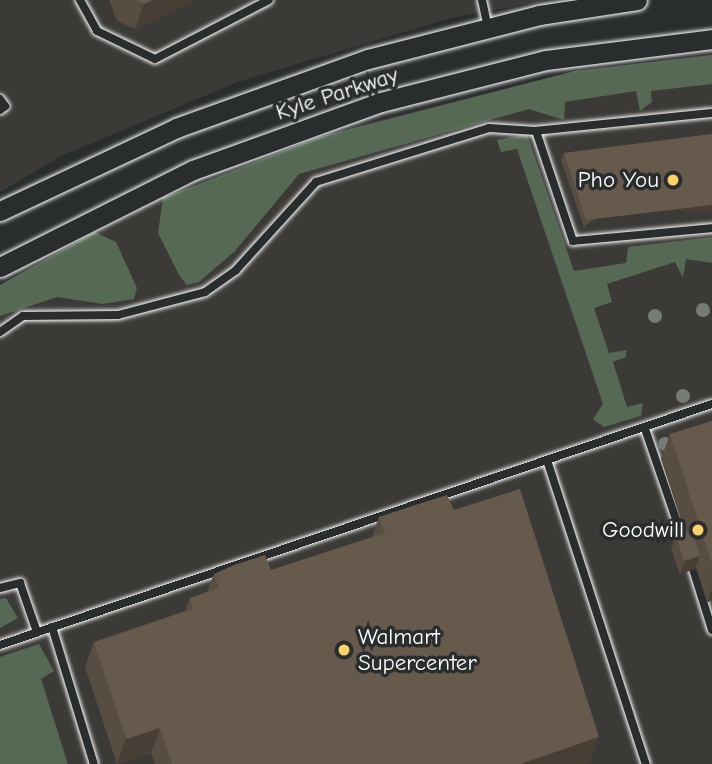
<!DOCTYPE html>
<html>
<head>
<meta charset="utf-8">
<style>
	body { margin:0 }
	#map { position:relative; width:712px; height:764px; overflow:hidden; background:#2a2d2e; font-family:"Comic Neue",sans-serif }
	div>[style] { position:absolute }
	.built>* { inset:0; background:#3c3a37 }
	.green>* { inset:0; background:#556954 }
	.roads { filter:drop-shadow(0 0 2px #fff) drop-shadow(0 0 2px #fff) }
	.service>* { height:8px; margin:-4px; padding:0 4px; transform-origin:4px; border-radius:4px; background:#2a2d2e }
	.tertiary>* { height:19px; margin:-9.5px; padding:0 9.5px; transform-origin:9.5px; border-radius:9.5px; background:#2a2d2e }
	.trees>* { width:14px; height:14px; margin:-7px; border-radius:50%; background:#757c77 }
	.wall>* { inset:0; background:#584d42 }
	.shaded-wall>* { inset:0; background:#473f36; transform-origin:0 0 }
	.building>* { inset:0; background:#665a4d; transform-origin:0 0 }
	.dots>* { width:19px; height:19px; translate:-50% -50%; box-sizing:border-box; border:4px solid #2a2d2e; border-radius:50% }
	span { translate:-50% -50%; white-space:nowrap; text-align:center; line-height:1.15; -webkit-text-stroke:7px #2a2d2e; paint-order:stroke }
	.street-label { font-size:23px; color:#fff }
	.poi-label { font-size:23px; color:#fff }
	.right { translate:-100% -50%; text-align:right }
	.left { translate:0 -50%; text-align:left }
</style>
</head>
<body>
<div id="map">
	<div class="built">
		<div style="clip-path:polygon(0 0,547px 0,451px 18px,240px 81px,61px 156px,0 192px)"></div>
		<div style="clip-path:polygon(712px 54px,712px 764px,0 764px,0 285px,163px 198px,356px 126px,575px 71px)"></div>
	</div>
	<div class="green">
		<div style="clip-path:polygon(712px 55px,712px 84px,651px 91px,652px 102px,640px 111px,636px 91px,565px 102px,564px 120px,529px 109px,299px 174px,235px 251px,199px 282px,187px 285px,179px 275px,158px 233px,163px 198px,319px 137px,575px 71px)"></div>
		<div style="clip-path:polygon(527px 134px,574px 271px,626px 263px,628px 247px,712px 237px,712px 263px,686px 259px,683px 278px,675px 262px,607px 284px,612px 302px,594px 308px,609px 353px,626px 350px,626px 357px,613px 362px,627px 407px,643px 403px,641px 416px,604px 427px,593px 419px,603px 404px,517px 149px,501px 152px,497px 140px)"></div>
		<div style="clip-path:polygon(95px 232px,116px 242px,137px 288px,134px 299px,103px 304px,57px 297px,0 316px,0 285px)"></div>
		<div style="clip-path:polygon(6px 598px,18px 618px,0 628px,0 599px)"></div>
		<div style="clip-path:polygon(39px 644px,54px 671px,41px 679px,68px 764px,0 764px,0 657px)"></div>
	</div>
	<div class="roads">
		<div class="service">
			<div style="left:80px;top:0;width:35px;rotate:61deg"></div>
			<div style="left:97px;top:31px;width:64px;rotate:25.8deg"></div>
			<div style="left:155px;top:59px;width:128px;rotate:-27.4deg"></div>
			<div style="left:482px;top:0;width:29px;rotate:78deg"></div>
			<div style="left:0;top:99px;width:9px;rotate:54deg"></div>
			<div style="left:5px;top:106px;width:6px;rotate:141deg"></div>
			<div style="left:712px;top:113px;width:177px;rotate:174.2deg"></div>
			<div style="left:536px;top:131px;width:116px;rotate:71.4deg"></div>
			<div style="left:573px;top:241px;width:140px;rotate:-5.3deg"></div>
			<div style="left:0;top:332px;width:28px;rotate:-35deg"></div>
			<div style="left:23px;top:316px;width:95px;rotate:-0.6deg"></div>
			<div style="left:118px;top:315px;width:90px;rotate:-14.8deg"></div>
			<div style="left:205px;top:292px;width:38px;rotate:-35deg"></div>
			<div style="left:236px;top:270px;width:119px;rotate:-47.7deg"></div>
			<div style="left:316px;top:182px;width:181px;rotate:-17.3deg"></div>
			<div style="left:489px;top:128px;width:47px;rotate:3.7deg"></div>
			<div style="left:645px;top:429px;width:120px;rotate:71deg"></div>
			<div style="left:547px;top:460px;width:320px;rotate:72deg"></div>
			<div style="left:693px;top:569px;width:64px;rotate:72.7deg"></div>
			<div style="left:0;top:588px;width:21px;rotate:-14deg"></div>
			<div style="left:20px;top:583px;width:52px;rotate:70.9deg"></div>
			<div style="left:52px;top:627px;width:143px;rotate:73deg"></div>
			<div style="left:0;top:645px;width:752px;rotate:-18.7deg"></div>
		</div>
		<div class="tertiary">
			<div style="left:0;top:211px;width:195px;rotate:-25.2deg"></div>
			<div style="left:176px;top:128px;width:204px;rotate:-19.8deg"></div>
			<div style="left:368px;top:59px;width:177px;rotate:-14.4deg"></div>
			<div style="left:539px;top:15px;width:99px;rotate:-8.7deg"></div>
			<div style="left:0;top:267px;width:216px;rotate:-26.7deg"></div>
			<div style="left:193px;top:170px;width:200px;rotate:-19.9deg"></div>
			<div style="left:381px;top:102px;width:170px;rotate:-14.3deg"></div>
			<div style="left:546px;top:60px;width:167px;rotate:-7.2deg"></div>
		</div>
	</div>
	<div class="trees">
		<div style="left:703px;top:310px"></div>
		<div style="left:655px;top:316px"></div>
		<div style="left:683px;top:396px"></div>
		<div style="left:665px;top:444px"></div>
	</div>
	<div class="wall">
		<div style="clip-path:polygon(109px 0,195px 0,135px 29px,117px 21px)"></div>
		<div style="clip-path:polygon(712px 134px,584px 227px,561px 160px,564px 153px)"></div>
		<div style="clip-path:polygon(712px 421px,712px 600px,707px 602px,696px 568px,695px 569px,680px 574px,671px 549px,676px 536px,685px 533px,661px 459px,670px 434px)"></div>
		<div style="clip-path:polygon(454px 510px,590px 761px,583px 764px,155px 764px,151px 753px,117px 764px,85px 667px,94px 642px,185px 611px,190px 598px,207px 592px,214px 574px,271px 570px,372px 537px,379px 517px)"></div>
	</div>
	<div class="shaded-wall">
		<div style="clip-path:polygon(153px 0,195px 0,135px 29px,144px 4px)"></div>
		<div style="left:712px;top:205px;width:6px;height:127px;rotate:90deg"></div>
		<div style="clip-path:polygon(700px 556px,695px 569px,680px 574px,685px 561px)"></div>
		<div style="clip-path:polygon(712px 588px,712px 600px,707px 602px)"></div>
		<div style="clip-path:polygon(160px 728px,151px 753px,117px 764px,126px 739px)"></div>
		<div style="clip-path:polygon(599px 737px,590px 761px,583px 764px,520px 764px)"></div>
	</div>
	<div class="building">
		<div style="clip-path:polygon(135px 0,153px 0,144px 4px)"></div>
		<div style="clip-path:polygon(712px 134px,712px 205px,586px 220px,564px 153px)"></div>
		<div style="clip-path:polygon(712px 421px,712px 564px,670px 434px)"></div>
		<div style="clip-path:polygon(520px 489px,599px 737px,520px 764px,172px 764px,160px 728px,126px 739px,94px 642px,193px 609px,190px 598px,219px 588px,214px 574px,234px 565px,265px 555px,271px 570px,385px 533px,379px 517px,409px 507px,447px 495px,454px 510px)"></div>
		<div style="left:692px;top:531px;width:26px;height:17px;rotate:72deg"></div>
	</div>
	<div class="dots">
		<div style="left:673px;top:180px;background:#ffd166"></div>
		<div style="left:698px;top:530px;background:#ffd166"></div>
		<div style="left:344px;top:650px;background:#ffd166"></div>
	</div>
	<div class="street-label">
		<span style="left:337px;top:94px;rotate:-18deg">Kyle Parkway</span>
	</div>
	<div class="poi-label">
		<span class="right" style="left:659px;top:180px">Pho You</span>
		<span class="right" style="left:684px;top:530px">Goodwill</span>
		<span class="left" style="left:358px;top:650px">Walmart<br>Supercenter</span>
	</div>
</div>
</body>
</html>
